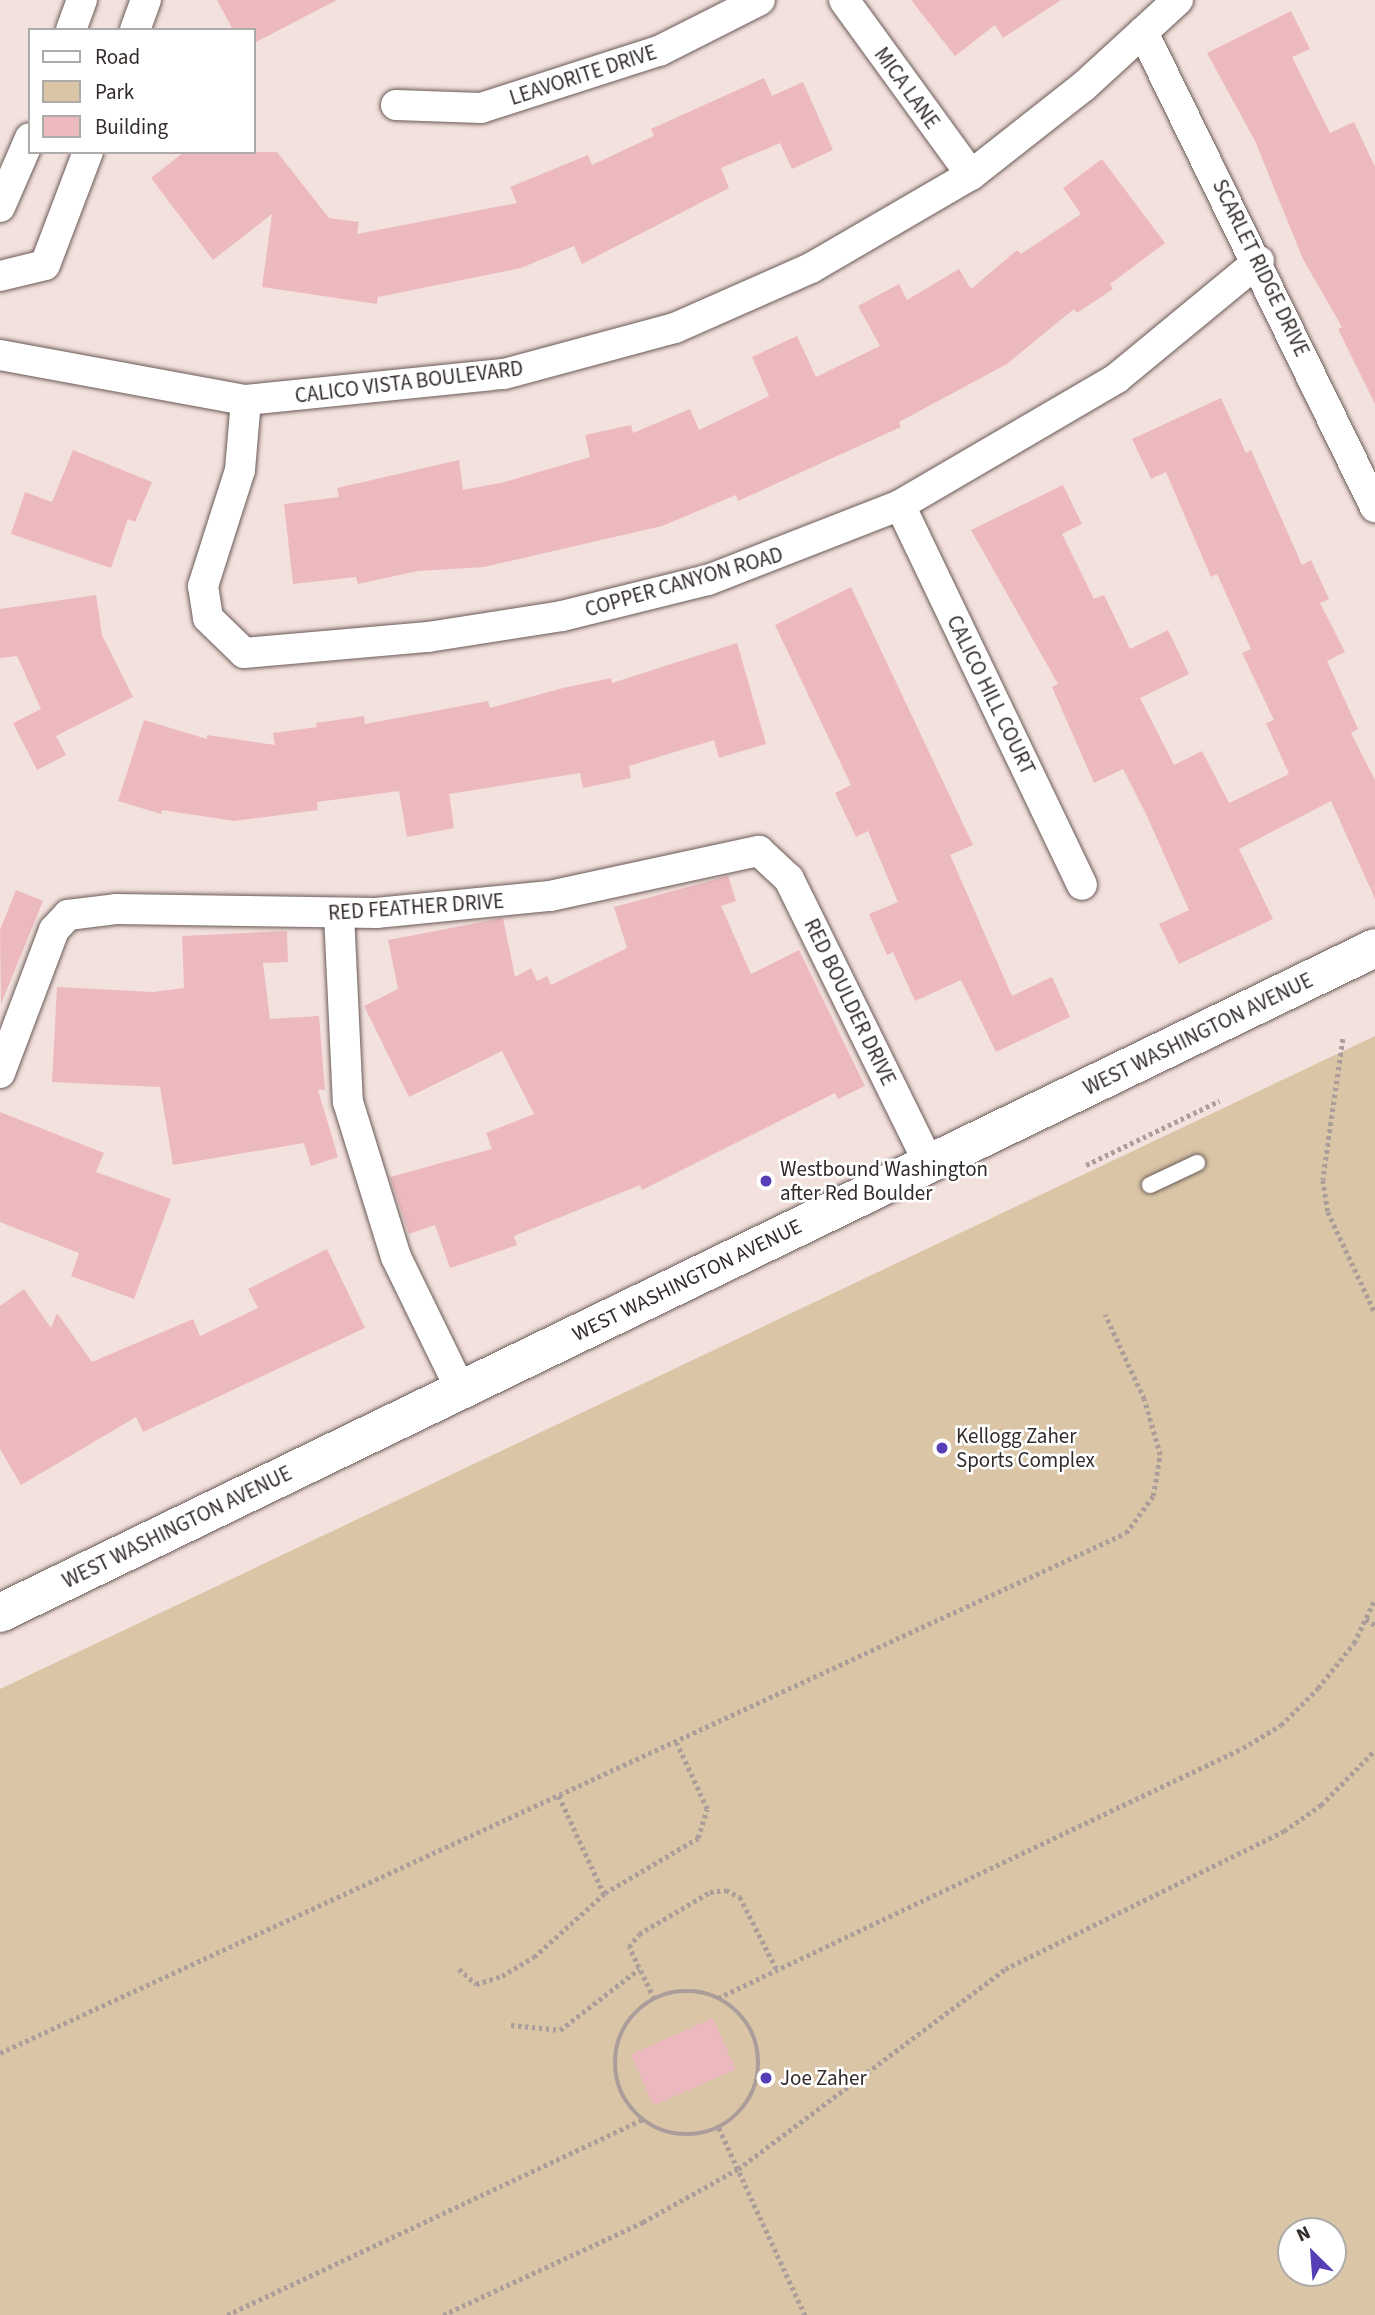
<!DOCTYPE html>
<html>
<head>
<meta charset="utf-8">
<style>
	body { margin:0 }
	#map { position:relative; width:1375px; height:2315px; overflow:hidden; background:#f3e1dd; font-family:"Source Sans 3",sans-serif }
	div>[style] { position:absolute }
	.green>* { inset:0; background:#dac6a7 }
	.building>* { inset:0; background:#ecbabe; transform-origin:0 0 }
	.path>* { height:4.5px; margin-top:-2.25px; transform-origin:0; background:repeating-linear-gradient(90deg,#ab9d9a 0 3.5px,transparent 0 7px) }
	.path>.ring { margin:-2.25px; padding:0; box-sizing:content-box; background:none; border:4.5px solid #ab9d9a; border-radius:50% }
	.roads { filter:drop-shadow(0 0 2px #6a5b57) drop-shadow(0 0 2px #6a5b57) }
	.service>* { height:16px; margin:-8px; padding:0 8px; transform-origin:8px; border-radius:8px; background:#fff }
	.minor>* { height:30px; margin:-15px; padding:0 15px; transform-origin:15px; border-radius:15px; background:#fff }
	.secondary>* { height:38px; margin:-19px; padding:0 19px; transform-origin:19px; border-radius:19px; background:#fff }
	.dots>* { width:19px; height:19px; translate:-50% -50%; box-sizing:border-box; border:4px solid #fff; border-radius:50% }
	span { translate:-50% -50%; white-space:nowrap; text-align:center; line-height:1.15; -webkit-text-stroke:5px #fff; paint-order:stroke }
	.street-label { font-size:21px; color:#322b29 }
	.poi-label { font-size:21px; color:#322b29 }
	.left { translate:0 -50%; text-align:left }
	.legend { position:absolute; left:28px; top:28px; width:228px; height:126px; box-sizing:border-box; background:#fff; border:2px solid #adaaa9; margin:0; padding:9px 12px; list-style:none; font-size:21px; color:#322b29 }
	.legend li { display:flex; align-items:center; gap:14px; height:35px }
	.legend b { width:35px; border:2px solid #adaaa9 }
	.north { position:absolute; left:1277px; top:2217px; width:70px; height:70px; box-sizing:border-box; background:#fff; border:2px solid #adaaa9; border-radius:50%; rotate:335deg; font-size:19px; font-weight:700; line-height:28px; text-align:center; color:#322b29 }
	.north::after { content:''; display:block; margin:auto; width:24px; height:32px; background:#553eb6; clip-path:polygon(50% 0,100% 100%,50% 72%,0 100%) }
</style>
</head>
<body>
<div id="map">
	<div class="green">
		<div style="clip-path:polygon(evenodd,1375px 1036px,1375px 2315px,0 2315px,0 1689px,1375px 1036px,1291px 2231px,1333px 2231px,1333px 2273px,1291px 2273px,1291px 2231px)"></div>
	</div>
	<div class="building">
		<div style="clip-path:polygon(217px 0,337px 0,254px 43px,254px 30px,233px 30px)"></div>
		<div style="clip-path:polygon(911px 0,1061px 0,1003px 38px,995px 25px,955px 56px)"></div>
		<div style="clip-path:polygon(1291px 11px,1310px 49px,1292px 57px,1330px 133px,1354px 122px,1375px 167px,1375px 404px,1338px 329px,1342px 327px,1303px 259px,1255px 141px,1207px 53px)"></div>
		<div style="clip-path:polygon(764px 78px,772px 96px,803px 82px,833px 150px,792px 169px,780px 143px,721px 168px,729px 188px,582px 264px,574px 246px,521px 268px,378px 297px,377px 304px,262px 287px,272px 214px,213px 260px,151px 178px,184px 152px,277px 152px,329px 218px,359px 222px,357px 234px,517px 203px,510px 187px,588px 155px,592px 165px,654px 136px,651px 129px)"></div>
		<div style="clip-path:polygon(1102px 159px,1165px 243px,1110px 284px,1113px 289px,1077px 313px,1074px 309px,1007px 364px,899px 422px,901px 427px,738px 501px,736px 495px,662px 526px,484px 567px,418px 571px,358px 584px,356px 577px,293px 584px,284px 504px,339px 497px,337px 488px,459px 460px,463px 490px,505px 482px,590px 457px,585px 435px,631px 425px,633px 433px,690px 409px,699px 430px,769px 396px,752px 357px,797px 336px,816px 377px,880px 346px,858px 306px,899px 284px,907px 300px,959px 269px,971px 289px,1017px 250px,1021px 254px,1081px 214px,1063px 188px)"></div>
		<div style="clip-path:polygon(1221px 398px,1246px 453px,1251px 450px,1302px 565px,1311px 560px,1329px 599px,1320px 603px,1345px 652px,1327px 661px,1358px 729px,1351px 733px,1375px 780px,1375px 899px,1331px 801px,1239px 849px,1273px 919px,1179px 964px,1159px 924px,1189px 910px,1145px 812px,1123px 769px,1094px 783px,1052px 687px,1058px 684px,971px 530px,1063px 485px,1082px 524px,1062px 534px,1094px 599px,1104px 595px,1130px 649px,1168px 630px,1189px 674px,1140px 698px,1174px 765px,1202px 751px,1229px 803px,1289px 774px,1266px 723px,1274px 720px,1242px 653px,1251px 649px,1217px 574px,1211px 577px,1166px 472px,1151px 479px,1132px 439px)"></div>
		<div style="clip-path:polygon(73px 450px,152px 482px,135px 522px,128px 519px,111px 568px,11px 534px,25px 492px,52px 502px)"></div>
		<div style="clip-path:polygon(851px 587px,973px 845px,950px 855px,1012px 996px,1052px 977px,1070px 1017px,996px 1052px,961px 980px,915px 1001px,893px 952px,887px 955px,869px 914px,898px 902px,868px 831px,856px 837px,835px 793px,851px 785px,775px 625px)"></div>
		<div style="clip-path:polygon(96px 595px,102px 635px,133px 697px,56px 736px,66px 755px,37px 770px,13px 723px,41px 709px,17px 656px,0 658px,0 609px)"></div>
		<div style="clip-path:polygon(737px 643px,766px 744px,719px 758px,714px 740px,629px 766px,631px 778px,583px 788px,580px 773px,449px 794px,454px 828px,407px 837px,399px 791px,317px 802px,318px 810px,234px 821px,162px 810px,161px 814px,118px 801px,144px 720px,207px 739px,207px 735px,275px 745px,273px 733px,317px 727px,316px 723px,364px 716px,365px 724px,488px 701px,490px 708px,563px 688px,611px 678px,612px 683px)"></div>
		<div style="clip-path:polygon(728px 876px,736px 901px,721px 906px,751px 974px,799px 950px,865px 1086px,838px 1099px,835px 1093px,642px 1190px,640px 1185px,514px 1236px,517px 1245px,450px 1268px,435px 1225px,409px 1234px,390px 1177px,492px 1149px,486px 1133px,534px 1114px,502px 1051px,409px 1097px,364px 1006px,398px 989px,388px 940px,503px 918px,515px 977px,531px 968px,537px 981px,547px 976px,551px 985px,627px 948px,614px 907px)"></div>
		<div style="clip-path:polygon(16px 890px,43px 901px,1px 1004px,0 930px)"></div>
		<div style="clip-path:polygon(287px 931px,288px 962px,263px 963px,270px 1019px,319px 1016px,325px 1090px,318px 1090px,338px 1157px,311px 1166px,304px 1143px,173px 1165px,160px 1087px,52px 1082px,57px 987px,153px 992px,184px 988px,182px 936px)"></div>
		<div style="clip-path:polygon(0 1112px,104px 1153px,96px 1172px,171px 1199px,134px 1299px,71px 1276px,79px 1253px,0 1222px)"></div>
		<div style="clip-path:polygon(327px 1249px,365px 1328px,143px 1432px,136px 1417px,21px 1485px,0 1449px,0 1306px,24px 1289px,51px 1328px,57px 1313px,92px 1362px,193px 1319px,200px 1336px,258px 1308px,248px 1289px)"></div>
		<div style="left:713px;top:2018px;width:56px;height:90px;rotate:66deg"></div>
	</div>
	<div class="path">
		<div style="left:1343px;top:1039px;width:142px;rotate:98.1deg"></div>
		<div style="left:1323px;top:1180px;width:32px;rotate:81deg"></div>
		<div style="left:1328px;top:1212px;width:111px;rotate:65deg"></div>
		<div style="left:1086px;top:1165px;width:148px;rotate:-25.7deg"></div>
		<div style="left:1366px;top:1619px;width:11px;rotate:34deg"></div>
		<div style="left:559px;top:1796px;width:112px;rotate:65.3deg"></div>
		<div style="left:459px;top:1969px;width:23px;rotate:41deg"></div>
		<div style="left:476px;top:1984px;width:27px;rotate:-17deg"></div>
		<div style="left:502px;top:1976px;width:37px;rotate:-31deg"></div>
		<div style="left:534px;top:1957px;width:96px;rotate:-42deg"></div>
		<div style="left:605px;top:1893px;width:108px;rotate:-30.6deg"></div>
		<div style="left:698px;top:1838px;width:30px;rotate:-73deg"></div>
		<div style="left:707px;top:1809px;width:72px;rotate:-114.8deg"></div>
		<div class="ring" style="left:615px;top:1991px;width:139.5px;height:139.5px"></div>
		<div style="left:718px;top:1998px;width:581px;rotate:-25.46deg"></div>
		<div style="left:1243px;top:1748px;width:44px;rotate:-31.2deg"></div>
		<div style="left:1281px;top:1725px;width:52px;rotate:-45deg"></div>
		<div style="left:1318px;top:1688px;width:58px;rotate:-51.3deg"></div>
		<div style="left:1354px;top:1643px;width:49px;rotate:-64.5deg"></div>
		<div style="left:654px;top:1999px;width:58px;rotate:-115.7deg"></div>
		<div style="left:629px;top:1947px;width:16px;rotate:-52deg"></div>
		<div style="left:639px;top:1934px;width:82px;rotate:-30.6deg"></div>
		<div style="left:710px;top:1892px;width:16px;rotate:-7deg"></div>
		<div style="left:726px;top:1890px;width:16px;rotate:27deg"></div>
		<div style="left:740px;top:1897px;width:80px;rotate:63.1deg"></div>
		<div style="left:511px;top:2025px;width:49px;rotate:5.8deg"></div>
		<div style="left:560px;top:2030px;width:100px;rotate:-37.7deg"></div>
		<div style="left:0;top:2053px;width:1240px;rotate:-24.79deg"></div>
		<div style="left:1126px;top:1533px;width:46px;rotate:-53.9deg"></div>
		<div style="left:1153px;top:1496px;width:42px;rotate:-80.3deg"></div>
		<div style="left:1160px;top:1455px;width:58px;rotate:-105.9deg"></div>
		<div style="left:1144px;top:1399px;width:93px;rotate:-114.9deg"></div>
		<div style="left:719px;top:2128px;width:206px;rotate:65.3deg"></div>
		<div style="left:227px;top:2315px;width:459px;rotate:-25.2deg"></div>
		<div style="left:443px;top:2315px;width:221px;rotate:-24.9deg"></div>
		<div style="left:643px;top:2222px;width:109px;rotate:-29.2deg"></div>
		<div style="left:738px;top:2169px;width:334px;rotate:-36.8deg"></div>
		<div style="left:1005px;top:1969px;width:311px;rotate:-26.3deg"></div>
		<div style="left:1284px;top:1831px;width:45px;rotate:-35.1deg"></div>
		<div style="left:1321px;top:1805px;width:77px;rotate:-45.5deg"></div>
	</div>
	<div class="roads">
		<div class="service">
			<div style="left:1150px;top:1185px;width:52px;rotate:-25.1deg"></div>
		</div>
		<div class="minor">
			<div style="left:844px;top:0;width:216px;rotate:54deg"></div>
			<div style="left:71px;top:30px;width:32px;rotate:-70deg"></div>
			<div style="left:135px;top:30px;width:32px;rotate:-70deg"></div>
			<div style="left:1143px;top:32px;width:529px;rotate:63.97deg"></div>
			<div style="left:396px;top:105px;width:85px;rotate:2deg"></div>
			<div style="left:481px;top:108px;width:187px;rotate:-17.8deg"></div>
			<div style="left:659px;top:51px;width:113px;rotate:-26.8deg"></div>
			<div style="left:0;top:207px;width:75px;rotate:-66.5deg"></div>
			<div style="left:0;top:276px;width:46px;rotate:-13.7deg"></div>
			<div style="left:45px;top:265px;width:121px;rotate:-69.2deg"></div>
			<div style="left:0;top:355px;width:250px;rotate:10.4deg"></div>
			<div style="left:246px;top:400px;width:259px;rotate:-5.8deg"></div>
			<div style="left:504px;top:374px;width:177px;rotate:-15.1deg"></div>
			<div style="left:675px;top:328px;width:149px;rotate:-23.8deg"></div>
			<div style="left:811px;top:268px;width:185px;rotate:-30.2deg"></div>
			<div style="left:971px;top:175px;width:142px;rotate:-38.2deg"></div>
			<div style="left:1083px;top:87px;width:129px;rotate:-42.5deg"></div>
			<div style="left:246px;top:400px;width:70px;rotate:94.9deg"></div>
			<div style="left:240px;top:470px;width:122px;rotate:107.7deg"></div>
			<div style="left:203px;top:586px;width:32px;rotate:81deg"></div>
			<div style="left:208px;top:618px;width:50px;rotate:44.2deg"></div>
			<div style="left:244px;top:653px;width:185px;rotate:-5deg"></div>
			<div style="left:428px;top:637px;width:136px;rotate:-8.9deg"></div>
			<div style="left:562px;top:616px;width:150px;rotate:-13.9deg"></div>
			<div style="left:708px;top:580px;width:206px;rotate:-21.3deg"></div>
			<div style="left:900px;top:505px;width:251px;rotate:-30.3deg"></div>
			<div style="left:1117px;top:378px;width:184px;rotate:-39.5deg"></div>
			<div style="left:900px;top:505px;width:421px;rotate:64.4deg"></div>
			<div style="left:339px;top:914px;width:188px;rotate:87.3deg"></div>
			<div style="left:348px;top:1102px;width:162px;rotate:72.8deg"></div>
			<div style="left:396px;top:1257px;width:148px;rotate:64deg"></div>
			<div style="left:0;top:1073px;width:153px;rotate:-69.3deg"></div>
			<div style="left:54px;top:930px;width:21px;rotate:-47deg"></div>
			<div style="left:68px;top:915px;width:48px;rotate:-7.1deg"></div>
			<div style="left:116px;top:909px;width:260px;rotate:0.9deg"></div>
			<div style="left:376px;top:913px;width:175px;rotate:-5.6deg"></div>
			<div style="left:550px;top:896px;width:214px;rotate:-12.2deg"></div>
			<div style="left:759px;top:851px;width:41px;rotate:43deg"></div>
			<div style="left:789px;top:879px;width:318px;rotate:63.8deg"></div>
		</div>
		<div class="secondary">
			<div style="left:0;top:1613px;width:1527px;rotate:-25.81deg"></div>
		</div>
	</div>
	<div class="dots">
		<div style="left:766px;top:1181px;background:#553eb6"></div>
		<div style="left:942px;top:1448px;background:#553eb6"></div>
		<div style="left:766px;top:2078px;background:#553eb6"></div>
	</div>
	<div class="street-label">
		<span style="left:583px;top:75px;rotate:-18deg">LEAVORITE DRIVE</span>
		<span style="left:907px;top:88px;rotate:54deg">MICA LANE</span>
		<span style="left:1261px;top:268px;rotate:64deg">SCARLET RIDGE DRIVE</span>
		<span style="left:409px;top:382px;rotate:-7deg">CALICO VISTA BOULEVARD</span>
		<span style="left:684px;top:582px;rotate:-16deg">COPPER CANYON ROAD</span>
		<span style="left:991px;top:695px;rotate:64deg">CALICO HILL COURT</span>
		<span style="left:416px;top:907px;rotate:-4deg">RED FEATHER DRIVE</span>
		<span style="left:850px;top:1002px;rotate:64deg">RED BOULDER DRIVE</span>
		<span style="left:1198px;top:1034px;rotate:-26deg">WEST WASHINGTON AVENUE</span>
		<span style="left:687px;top:1280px;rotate:-26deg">WEST WASHINGTON AVENUE</span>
		<span style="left:177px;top:1527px;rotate:-26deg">WEST WASHINGTON AVENUE</span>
	</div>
	<div class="poi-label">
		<span class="left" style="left:780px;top:1181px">Westbound Washington<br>after Red Boulder</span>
		<span class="left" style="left:956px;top:1448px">Kellogg Zaher<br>Sports Complex</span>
		<span class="left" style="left:780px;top:2078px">Joe Zaher</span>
	</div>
	<ul class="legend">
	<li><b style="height:9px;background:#fff"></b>Road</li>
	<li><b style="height:19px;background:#dac6a7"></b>Park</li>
	<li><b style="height:19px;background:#ecbabe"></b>Building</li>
	</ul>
	<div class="north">N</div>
</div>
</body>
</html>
